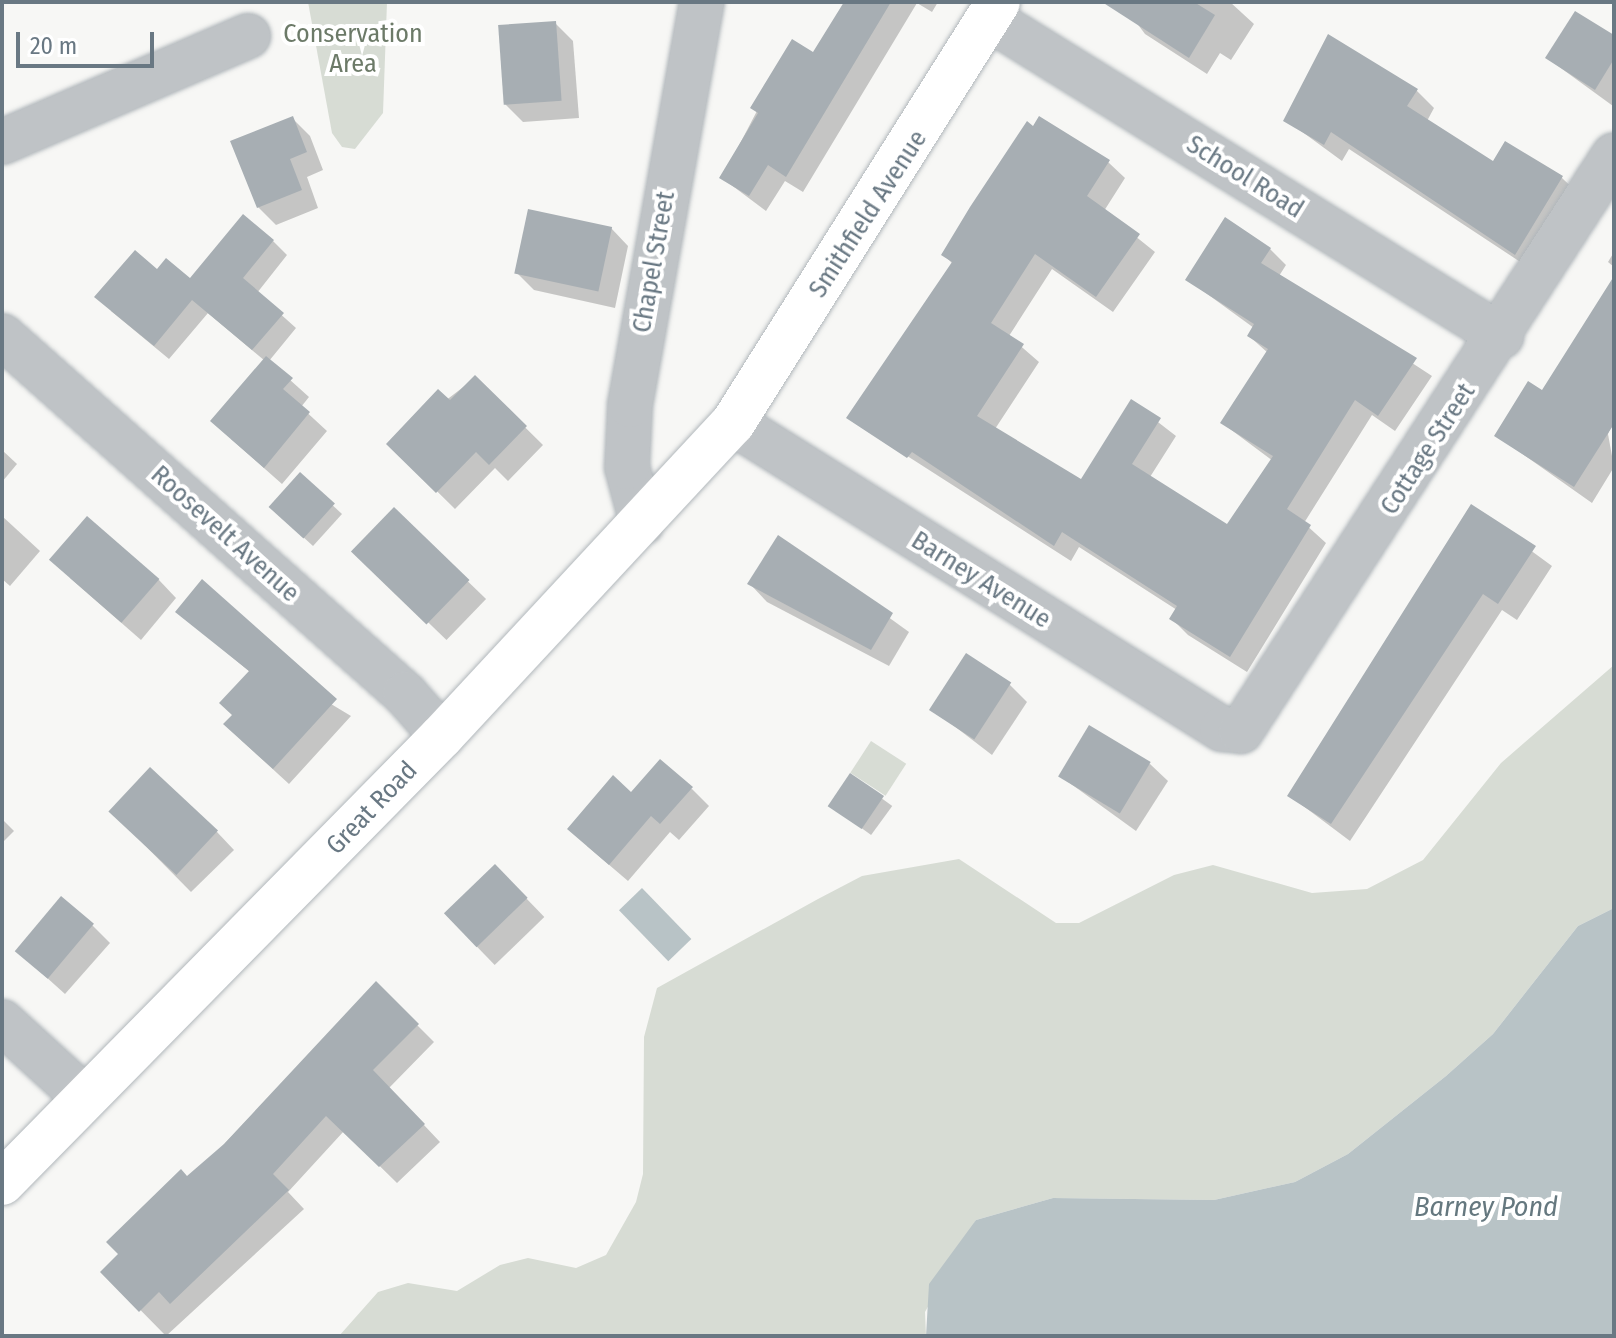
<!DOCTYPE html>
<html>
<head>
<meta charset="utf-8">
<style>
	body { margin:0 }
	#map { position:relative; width:1616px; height:1338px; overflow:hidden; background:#f7f7f5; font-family:"Fira Sans Condensed",sans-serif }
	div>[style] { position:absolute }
	.green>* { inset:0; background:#d7dcd4; transform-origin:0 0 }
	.water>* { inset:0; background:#b8c3c6; transform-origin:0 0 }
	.shadow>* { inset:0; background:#0003; transform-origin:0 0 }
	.building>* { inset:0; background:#a7aeb3; transform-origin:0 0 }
	.roads { filter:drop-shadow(0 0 2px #b1b7bb) drop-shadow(0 0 2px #b1b7bb) }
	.street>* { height:44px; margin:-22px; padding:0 22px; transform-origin:22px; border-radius:22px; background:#bfc3c6 }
	.secondary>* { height:44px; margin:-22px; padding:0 22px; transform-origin:22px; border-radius:22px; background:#fff }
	span { translate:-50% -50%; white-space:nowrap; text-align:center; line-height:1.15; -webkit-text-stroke:8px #fff; paint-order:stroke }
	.park-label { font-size:26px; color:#6c7a68 }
	.street-label { font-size:26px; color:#697883 }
	.water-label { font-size:28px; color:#65787f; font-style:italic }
	.frame { position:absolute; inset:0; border:4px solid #697883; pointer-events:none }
	.scale { position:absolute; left:16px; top:32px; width:138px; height:36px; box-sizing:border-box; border:4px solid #697883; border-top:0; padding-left:10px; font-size:24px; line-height:28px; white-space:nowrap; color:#697883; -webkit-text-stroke:6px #fff; paint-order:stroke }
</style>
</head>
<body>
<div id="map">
	<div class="green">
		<div style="clip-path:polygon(308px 2px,387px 2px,383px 113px,355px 149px,342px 147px,332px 133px)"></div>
		<div style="clip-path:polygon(1614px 665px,1614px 908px,1578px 926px,1493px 1034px,1446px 1076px,1348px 1154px,1295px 1182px,1214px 1200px,1053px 1198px,976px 1220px,925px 1312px,926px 1336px,339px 1336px,378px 1292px,408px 1283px,457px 1291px,500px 1265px,528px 1258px,576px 1268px,606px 1255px,636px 1202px,643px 1174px,644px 1037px,657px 988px,818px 899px,862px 876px,959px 859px,1056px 923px,1079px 923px,1174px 875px,1213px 865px,1312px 893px,1367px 889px,1423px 860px,1501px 763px)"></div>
		<div style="left:871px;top:741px;width:42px;height:38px;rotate:33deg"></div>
	</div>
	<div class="water">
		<div style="left:642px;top:888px;width:71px;height:32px;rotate:46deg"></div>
		<div style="clip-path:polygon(1614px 908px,1614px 1336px,926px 1336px,929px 1284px,976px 1220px,1053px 1198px,1214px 1200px,1295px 1182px,1348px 1154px,1446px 1076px,1493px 1034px,1578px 926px)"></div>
	</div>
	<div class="shadow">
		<div style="clip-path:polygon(846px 2px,938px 2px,932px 12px,917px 3px,803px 192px,785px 181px,766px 211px,722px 178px,793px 42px,814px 55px)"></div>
		<div style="clip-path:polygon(1121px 2px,1230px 2px,1254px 24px,1231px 60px,1220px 53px,1207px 74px,1145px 34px)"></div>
		<div style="clip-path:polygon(555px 23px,573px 41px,579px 118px,523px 122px,505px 104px)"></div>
		<div style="clip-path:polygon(1614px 38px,1613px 106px,1547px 58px)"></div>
		<div style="clip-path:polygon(1416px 90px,1434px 108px,1427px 121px,1494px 164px,1562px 178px,1580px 195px,1534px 271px,1349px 149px,1342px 161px,1286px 120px)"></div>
		<div style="clip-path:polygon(292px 118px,310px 136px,323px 170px,307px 177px,318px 208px,276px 225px,258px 207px)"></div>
		<div style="clip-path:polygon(1108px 162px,1125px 178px,1104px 211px,1155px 252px,1113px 312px,1052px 269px,1009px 336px,1039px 362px,995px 429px,1081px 482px,1132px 402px,1176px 436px,1150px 477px,1227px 527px,1273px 461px,1222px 423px,1268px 353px,1249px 336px,1254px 328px,1188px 280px,1270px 249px,1286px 265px,1279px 276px,1432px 376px,1395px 431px,1372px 415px,1304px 523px,1326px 543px,1247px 672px,1188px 635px,1172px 619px,1177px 610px,1079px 547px,1071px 561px,848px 418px,953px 264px,943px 254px)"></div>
		<div style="clip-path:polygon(611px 228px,628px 246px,615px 308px,534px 290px,516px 272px)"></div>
		<div style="clip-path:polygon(273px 241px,287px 255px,257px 293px,296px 328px,269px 361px,309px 397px,301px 407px,327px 431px,282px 484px,231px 439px,265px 361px,208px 313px,169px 359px,111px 311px,157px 272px,190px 281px)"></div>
		<div style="clip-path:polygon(1614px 252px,1614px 267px,1608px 262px)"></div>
		<div style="clip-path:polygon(1614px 280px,1614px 417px,1608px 434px,1614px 467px,1592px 503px,1497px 436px,1543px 393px)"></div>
		<div style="clip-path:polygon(475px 378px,543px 445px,508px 481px,495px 468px,455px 509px,389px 444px)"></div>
		<div style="clip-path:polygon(2px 450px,17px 464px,2px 482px)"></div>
		<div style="clip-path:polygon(300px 475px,342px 514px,313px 546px,279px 515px)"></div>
		<div style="clip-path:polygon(1471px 507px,1552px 566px,1517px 620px,1502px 610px,1350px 841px,1290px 796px)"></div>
		<div style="left:394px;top:510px;width:128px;height:57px;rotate:44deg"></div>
		<div style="clip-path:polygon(2px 516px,40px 551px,10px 586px,2px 579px)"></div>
		<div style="clip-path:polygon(779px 538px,909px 632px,889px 666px,767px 602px,750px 584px)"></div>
		<div style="clip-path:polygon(70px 578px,159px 580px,176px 598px,141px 640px)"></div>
		<div style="clip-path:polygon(178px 612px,351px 716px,289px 784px,241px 740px,234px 715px,250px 672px)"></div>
		<div style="clip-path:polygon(1009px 684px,1027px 702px,992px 755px,932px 709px)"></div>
		<div style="clip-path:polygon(1150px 764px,1168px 781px,1136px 831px,1060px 776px)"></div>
		<div style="left:851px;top:776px;width:51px;height:36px;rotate:36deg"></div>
		<div style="clip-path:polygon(692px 789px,709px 806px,679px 840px,670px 832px,628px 881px,587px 846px,631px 794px)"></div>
		<div style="clip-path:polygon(110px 810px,217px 832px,234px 850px,191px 892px)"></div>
		<div style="clip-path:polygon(2px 819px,14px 831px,2px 843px)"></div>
		<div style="left:495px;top:866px;width:71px;height:69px;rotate:46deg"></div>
		<div style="clip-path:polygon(92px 925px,110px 943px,65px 994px,35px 967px)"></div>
		<div style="clip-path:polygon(376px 984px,434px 1042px,389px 1088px,440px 1142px,397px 1183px,344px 1131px,288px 1192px,304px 1209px,166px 1336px,103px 1272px)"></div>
	</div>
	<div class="building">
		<div style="clip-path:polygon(844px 2px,891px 2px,786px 177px,768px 165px,749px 196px,719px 178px,758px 113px,750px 108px,792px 39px,813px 52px)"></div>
		<div style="clip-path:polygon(1102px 2px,1194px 2px,1215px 15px,1189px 58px)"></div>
		<div style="clip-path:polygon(1575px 11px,1614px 35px,1614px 59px,1595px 90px,1545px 58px)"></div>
		<div style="left:556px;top:21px;width:80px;height:58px;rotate:86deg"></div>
		<div style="clip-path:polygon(1328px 34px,1418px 89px,1407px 106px,1493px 161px,1505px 141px,1563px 176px,1515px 255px,1331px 132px,1324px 145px,1283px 121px)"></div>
		<div style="clip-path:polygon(293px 116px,307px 152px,290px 159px,302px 190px,257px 208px,230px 141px)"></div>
		<div style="clip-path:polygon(1039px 116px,1110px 160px,1087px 196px,1140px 234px,1096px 297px,1035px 254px,991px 323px,1024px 344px,977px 416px,1081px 479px,1131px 399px,1161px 418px,1132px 464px,1227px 524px,1273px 456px,1220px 423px,1268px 349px,1247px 336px,1254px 324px,1185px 280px,1225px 217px,1271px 248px,1261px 263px,1417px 358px,1378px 416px,1355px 400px,1287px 509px,1311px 525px,1230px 657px,1169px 619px,1177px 606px,1062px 532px,1054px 546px,912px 452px,907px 458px,846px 418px,952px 262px,941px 255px,970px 207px,1027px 121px,1033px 126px)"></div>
		<div style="left:528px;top:209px;width:86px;height:66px;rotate:12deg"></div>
		<div style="clip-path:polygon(243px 214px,274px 240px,243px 278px,284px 313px,252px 350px,192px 300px,154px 346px,94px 297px,135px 250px,157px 269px,166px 258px,190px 278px)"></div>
		<div style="clip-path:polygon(1614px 276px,1614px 424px,1574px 487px,1494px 436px,1528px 381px,1542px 390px)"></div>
		<div style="clip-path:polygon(266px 356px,293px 378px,283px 389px,310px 412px,264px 468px,210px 421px)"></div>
		<div style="clip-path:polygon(475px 375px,527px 426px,489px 465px,476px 452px,436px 493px,386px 444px,438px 389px,450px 400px)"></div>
		<div style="left:300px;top:472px;width:47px;height:47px;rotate:42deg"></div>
		<div style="clip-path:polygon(1471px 504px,1536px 546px,1498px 604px,1483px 594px,1331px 824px,1287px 796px)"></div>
		<div style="left:394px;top:507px;width:105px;height:62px;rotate:44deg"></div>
		<div style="left:87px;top:516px;width:96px;height:58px;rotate:41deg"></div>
		<div style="clip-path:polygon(778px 535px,893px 613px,871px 650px,747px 584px)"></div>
		<div style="clip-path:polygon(202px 579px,337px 699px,273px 769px,223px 724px,232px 715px,219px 703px,249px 671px,175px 612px)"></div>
		<div style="left:966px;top:653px;width:54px;height:68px;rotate:33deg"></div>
		<div style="left:1089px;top:725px;width:72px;height:60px;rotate:31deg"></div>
		<div style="clip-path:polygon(660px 759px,693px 787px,660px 824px,651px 816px,609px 865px,567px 829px,613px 775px,631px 792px)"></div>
		<div style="left:150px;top:767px;width:93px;height:61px;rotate:43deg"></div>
		<div style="left:850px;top:773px;width:41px;height:40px;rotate:34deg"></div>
		<div style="left:495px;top:864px;width:47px;height:71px;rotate:46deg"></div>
		<div style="left:61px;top:896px;width:43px;height:72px;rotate:40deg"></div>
		<div style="clip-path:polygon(376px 981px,419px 1024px,373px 1070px,425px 1124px,379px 1167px,326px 1116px,273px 1174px,289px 1190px,170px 1304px,159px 1292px,139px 1312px,100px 1272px,118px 1254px,106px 1242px,181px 1169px,187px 1176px,224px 1144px)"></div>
	</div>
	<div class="roads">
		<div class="street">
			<div style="left:988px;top:18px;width:604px;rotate:31.79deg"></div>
			<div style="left:2px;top:142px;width:268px;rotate:-23.3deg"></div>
			<div style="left:2px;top:336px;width:539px;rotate:41.62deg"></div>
			<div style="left:405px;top:694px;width:56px;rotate:48.6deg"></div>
			<div style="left:733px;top:423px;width:577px;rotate:32.04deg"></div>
			<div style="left:1222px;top:729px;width:19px;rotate:6deg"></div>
			<div style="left:1241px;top:731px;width:686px;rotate:-57.07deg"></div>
			<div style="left:642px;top:523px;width:58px;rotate:-105deg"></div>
			<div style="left:627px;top:467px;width:62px;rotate:-87.2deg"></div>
			<div style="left:630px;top:405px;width:409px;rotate:-79.9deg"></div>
			<div style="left:2px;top:1022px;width:110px;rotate:42.4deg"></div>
		</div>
		<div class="secondary">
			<div style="left:2px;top:1183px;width:627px;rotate:-45.45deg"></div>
			<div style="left:442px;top:736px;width:427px;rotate:-47.1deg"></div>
			<div style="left:733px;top:423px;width:497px;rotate:-57.8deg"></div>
		</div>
	</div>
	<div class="park-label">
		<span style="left:353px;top:49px">Conservation<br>Area</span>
	</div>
	<div class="street-label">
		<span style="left:1245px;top:177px;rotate:32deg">School Road</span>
		<span style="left:868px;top:214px;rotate:-57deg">Smithfield Avenue</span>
		<span style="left:654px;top:262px;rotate:-80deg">Chapel Street</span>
		<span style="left:1428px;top:449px;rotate:-57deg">Cottage Street</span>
		<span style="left:225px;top:534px;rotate:42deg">Roosevelt Avenue</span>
		<span style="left:981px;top:580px;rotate:32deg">Barney Avenue</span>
		<span style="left:372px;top:808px;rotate:-46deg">Great Road</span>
	</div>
	<div class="water-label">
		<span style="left:1486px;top:1207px">Barney Pond</span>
	</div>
	<div class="frame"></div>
	<div class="scale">20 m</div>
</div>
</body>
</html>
